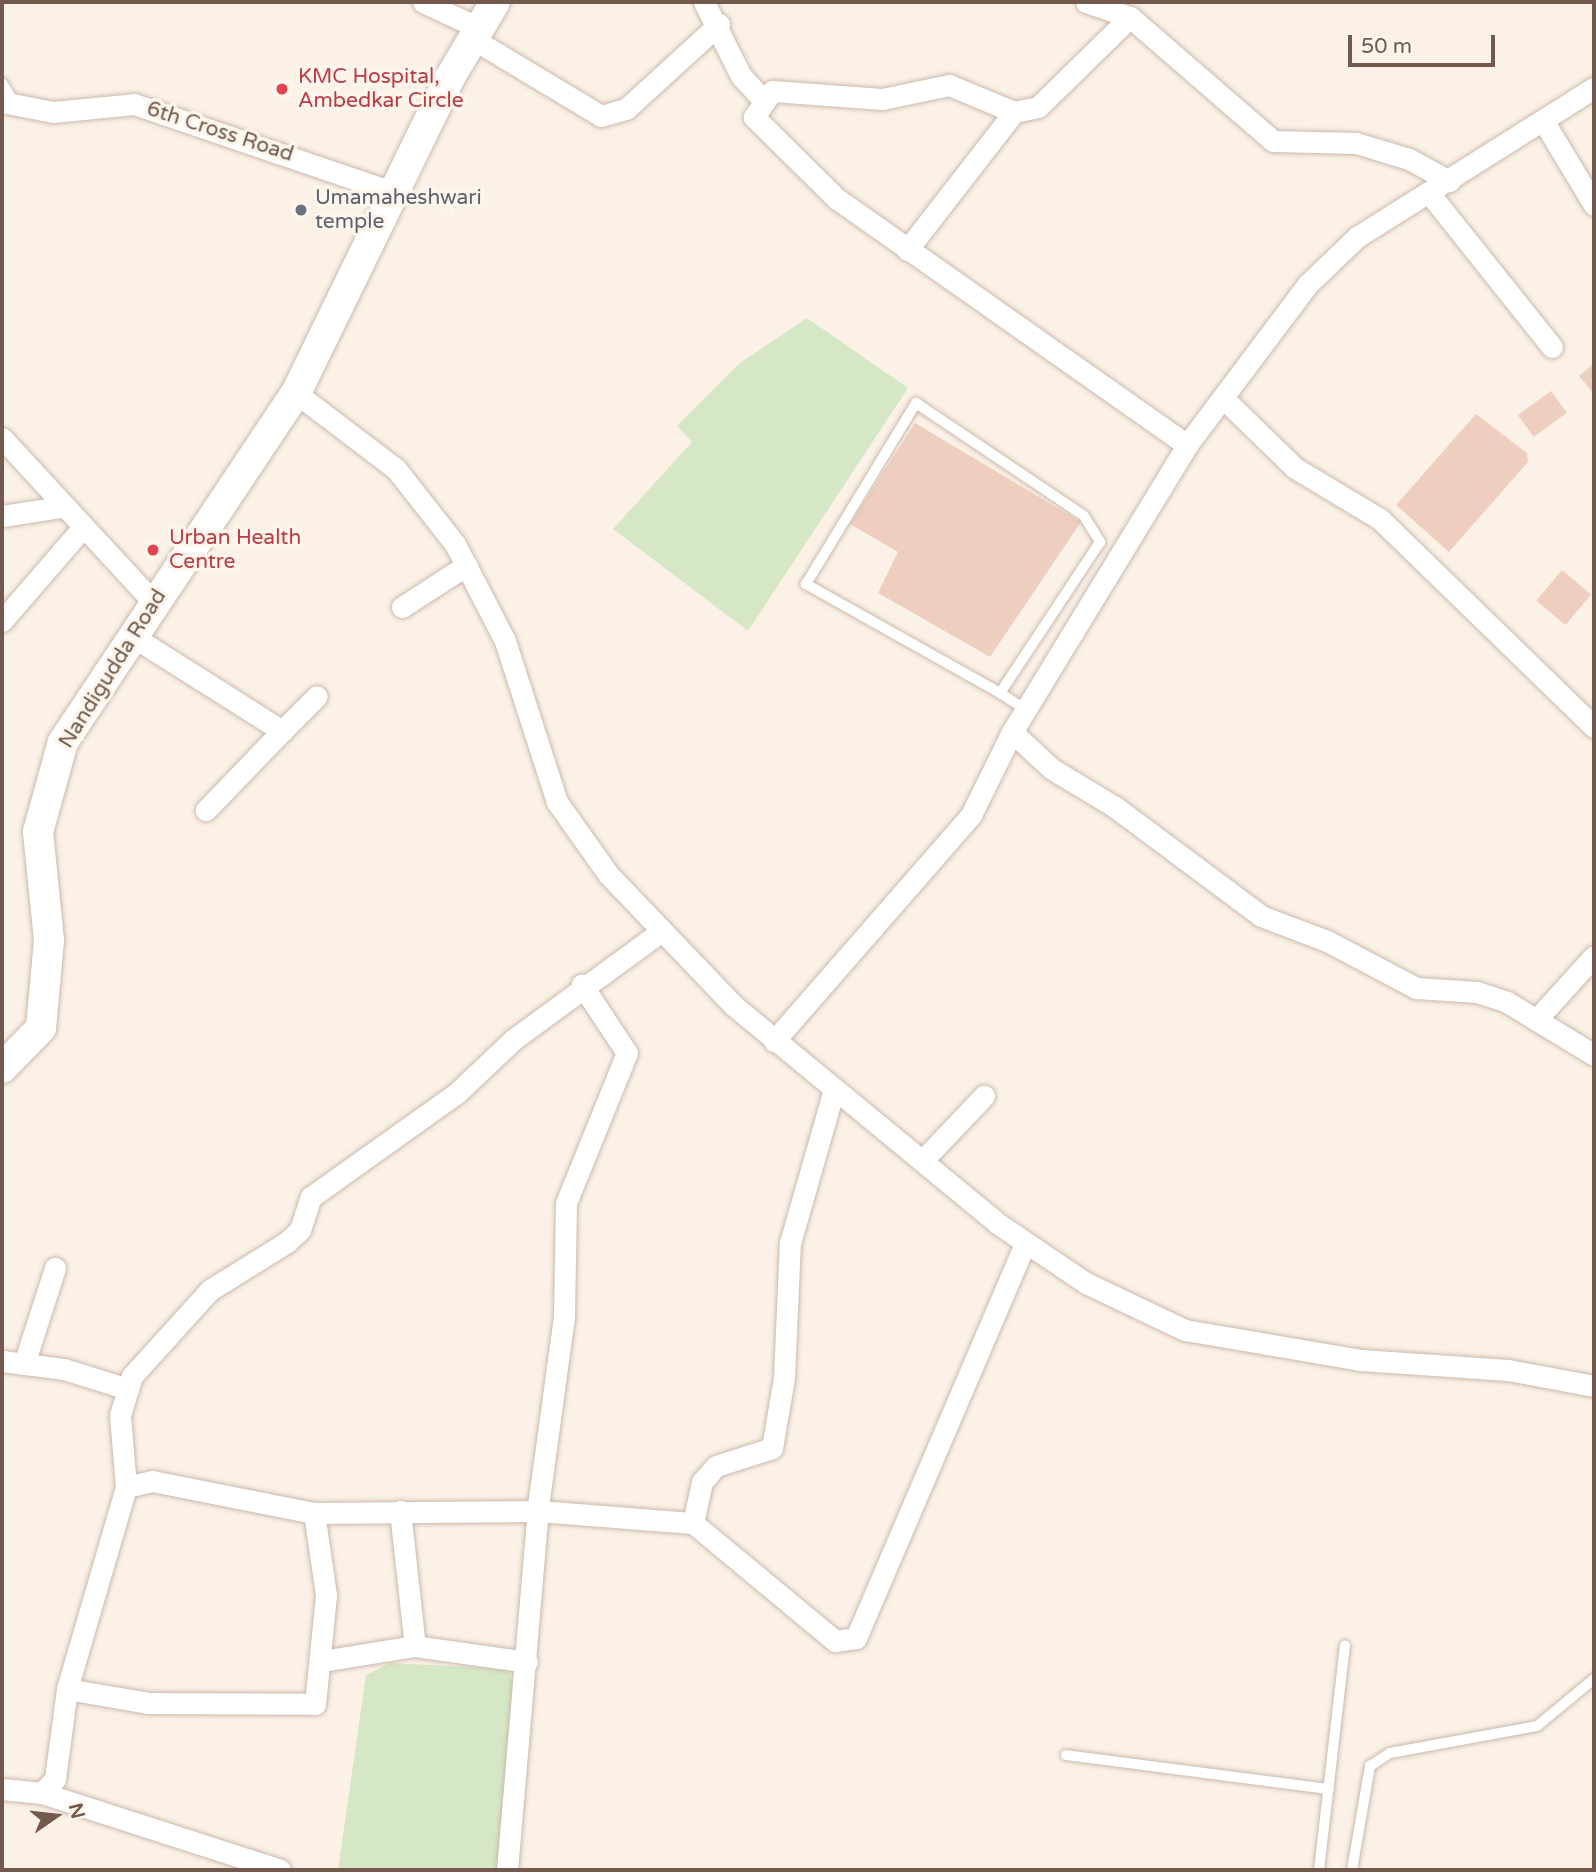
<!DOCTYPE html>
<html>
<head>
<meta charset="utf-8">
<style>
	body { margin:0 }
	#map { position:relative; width:1596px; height:1872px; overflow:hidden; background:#fbf1e6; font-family:"Varela Round",sans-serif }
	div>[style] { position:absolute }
	.green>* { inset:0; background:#d5e7c5 }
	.building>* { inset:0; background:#eecfbf; transform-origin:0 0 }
	.roads { filter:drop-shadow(0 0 2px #cbb9ad) drop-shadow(0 0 2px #cbb9ad) }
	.lane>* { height:10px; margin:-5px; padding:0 5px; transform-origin:5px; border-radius:5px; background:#fff }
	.street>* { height:21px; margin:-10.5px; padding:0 10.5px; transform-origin:10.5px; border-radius:10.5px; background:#fff }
	.secondary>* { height:30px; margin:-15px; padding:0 15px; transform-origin:15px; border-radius:15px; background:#fff }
	.dots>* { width:19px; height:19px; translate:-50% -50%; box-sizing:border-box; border:4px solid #fef6ec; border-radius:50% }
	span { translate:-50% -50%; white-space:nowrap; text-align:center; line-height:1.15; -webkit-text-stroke:7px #fef6ec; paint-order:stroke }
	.health-label { font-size:21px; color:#be3a42 }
	.left { translate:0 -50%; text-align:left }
	.street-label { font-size:21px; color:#72584d }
	.worship-label { font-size:21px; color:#5b616d }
	.frame { position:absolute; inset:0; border:4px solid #72584d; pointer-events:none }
	.north { position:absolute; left:21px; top:1781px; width:70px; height:70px; -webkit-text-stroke:5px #fef6ec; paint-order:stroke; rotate:76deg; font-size:19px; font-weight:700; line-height:28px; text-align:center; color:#72584d }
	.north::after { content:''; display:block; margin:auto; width:24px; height:32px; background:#72584d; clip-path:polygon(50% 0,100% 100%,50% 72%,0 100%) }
	.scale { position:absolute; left:1348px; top:35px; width:147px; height:32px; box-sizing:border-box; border:4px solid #72584d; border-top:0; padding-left:9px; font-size:21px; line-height:24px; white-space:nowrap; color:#72584d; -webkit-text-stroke:5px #fef6ec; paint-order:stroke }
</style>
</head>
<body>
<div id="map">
	<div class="green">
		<div style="clip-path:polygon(807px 318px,908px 388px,748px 631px,613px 529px,692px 442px,677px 426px,740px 363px)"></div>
		<div style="clip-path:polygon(390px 1663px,508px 1669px,516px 1691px,498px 1870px,338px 1870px,366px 1675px)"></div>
	</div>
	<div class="building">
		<div style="clip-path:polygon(1592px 365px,1594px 367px,1594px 394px,1579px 376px)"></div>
		<div style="left:1551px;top:391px;width:27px;height:41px;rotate:54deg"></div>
		<div style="clip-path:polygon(1476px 414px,1527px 453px,1528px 462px,1449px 552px,1396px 505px)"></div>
		<div style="clip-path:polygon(915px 423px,1081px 522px,990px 657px,878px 593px,898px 552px,850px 524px)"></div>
		<div style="left:1562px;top:570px;width:38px;height:40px;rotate:40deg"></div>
	</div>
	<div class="roads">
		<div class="lane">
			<div style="left:2px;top:83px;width:25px;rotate:58deg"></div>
			<div style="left:1000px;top:693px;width:223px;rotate:-150.7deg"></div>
			<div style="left:806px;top:584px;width:212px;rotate:-58.7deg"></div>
			<div style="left:916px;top:403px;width:202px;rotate:33.9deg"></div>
			<div style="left:1084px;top:516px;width:31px;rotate:58deg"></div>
			<div style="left:1100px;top:542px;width:181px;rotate:123.5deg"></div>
			<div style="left:1000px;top:693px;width:30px;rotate:33deg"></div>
			<div style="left:1066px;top:1755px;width:265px;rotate:7.4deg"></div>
			<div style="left:1319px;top:1870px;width:226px;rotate:-83.4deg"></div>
			<div style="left:1352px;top:1870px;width:106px;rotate:-80.2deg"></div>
			<div style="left:1370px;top:1766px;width:24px;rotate:-33deg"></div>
			<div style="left:1390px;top:1753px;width:149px;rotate:-10.4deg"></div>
			<div style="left:1537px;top:1726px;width:74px;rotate:-39.5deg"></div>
		</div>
		<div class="street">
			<div style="left:423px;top:2px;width:62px;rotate:24.9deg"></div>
			<div style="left:704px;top:2px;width:83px;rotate:63.4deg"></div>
			<div style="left:741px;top:76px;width:35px;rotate:47deg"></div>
			<div style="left:1086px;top:2px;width:46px;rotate:18.8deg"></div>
			<div style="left:1130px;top:17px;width:189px;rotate:40.9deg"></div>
			<div style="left:1273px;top:141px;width:83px;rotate:1.4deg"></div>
			<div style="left:1356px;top:143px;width:55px;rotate:16.8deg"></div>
			<div style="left:1409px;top:159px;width:46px;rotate:28.8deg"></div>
			<div style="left:1130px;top:17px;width:129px;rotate:135.6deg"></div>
			<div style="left:1038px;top:107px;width:25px;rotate:168deg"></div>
			<div style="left:1014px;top:112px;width:70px;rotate:-157.4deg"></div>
			<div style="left:949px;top:85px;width:68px;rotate:168.2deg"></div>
			<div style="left:882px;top:99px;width:110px;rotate:-175.8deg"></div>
			<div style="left:772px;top:91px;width:32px;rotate:125deg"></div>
			<div style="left:754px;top:117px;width:117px;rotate:44.7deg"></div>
			<div style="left:837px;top:199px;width:428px;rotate:35.1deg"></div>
			<div style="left:473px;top:39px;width:149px;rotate:31deg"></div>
			<div style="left:601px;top:116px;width:26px;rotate:-16deg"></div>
			<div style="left:626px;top:109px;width:126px;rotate:-42.4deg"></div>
			<div style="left:2px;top:102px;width:52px;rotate:11.1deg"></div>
			<div style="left:53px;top:112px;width:81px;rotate:-5.6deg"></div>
			<div style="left:134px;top:104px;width:273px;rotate:18.8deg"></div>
			<div style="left:1544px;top:122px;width:97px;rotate:58.9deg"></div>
			<div style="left:1429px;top:193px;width:197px;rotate:51.4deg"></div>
			<div style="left:907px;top:250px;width:175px;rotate:-52.2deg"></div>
			<div style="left:296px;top:393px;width:126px;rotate:37.2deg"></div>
			<div style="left:396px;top:469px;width:95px;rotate:51.8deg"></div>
			<div style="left:455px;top:544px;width:109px;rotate:62.7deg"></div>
			<div style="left:505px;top:641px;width:169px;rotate:72.1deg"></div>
			<div style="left:557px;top:802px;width:88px;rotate:54.7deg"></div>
			<div style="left:608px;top:874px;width:181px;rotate:46.3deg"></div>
			<div style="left:733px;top:1005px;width:342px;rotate:39.5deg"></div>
			<div style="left:997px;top:1223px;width:107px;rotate:34deg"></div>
			<div style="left:1086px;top:1283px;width:110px;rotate:25.4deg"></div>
			<div style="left:1185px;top:1330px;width:179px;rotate:9.7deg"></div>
			<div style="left:1361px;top:1360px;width:147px;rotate:3.9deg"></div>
			<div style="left:1508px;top:1370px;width:87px;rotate:10.5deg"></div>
			<div style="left:1223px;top:398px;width:100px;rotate:44.2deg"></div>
			<div style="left:1295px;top:468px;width:99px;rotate:31deg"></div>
			<div style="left:1380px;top:519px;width:298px;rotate:44.2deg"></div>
			<div style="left:2px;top:438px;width:224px;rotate:47.3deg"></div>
			<div style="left:2px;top:516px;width:60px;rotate:-8.7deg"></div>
			<div style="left:402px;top:607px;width:77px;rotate:-32.9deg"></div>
			<div style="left:2px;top:621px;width:124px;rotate:-49.2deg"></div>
			<div style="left:132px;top:636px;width:178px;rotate:32.3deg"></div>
			<div style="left:282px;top:731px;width:110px;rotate:133.9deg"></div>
			<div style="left:282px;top:731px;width:49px;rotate:-45deg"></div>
			<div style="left:1012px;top:732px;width:54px;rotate:42.8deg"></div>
			<div style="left:1052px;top:769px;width:74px;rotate:31.1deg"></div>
			<div style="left:1115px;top:807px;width:182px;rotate:36.7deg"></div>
			<div style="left:1261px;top:916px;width:71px;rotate:20.7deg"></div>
			<div style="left:1327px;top:941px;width:101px;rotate:27.8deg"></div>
			<div style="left:1416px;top:988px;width:61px;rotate:3.8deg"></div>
			<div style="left:1477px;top:992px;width:32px;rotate:18deg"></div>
			<div style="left:1507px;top:1002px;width:102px;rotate:31.3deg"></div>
			<div style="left:1536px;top:1020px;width:86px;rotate:-47.8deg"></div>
			<div style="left:774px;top:1041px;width:300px;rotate:-48.9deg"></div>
			<div style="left:971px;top:815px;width:93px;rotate:-63.7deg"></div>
			<div style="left:1012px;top:732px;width:336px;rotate:-58.6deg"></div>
			<div style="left:1187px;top:445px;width:201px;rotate:-53.1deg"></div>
			<div style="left:1308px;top:284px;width:68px;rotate:-43.8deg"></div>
			<div style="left:1357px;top:237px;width:280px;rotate:-32.2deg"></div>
			<div style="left:922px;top:1161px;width:90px;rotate:-46.4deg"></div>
			<div style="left:2px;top:1361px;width:63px;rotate:7.4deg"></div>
			<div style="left:64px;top:1369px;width:67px;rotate:17.4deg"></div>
			<div style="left:24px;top:1364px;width:101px;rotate:-72.1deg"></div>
			<div style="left:126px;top:1487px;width:72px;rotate:-94.8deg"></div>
			<div style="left:120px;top:1415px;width:41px;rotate:-72.9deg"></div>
			<div style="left:132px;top:1376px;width:116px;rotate:-47.8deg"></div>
			<div style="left:210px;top:1290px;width:91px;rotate:-31.9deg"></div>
			<div style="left:287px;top:1242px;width:18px;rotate:-43deg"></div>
			<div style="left:300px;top:1230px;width:35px;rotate:-72deg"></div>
			<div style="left:311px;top:1197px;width:179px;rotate:-35.5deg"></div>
			<div style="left:457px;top:1093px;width:79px;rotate:-43.5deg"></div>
			<div style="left:514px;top:1039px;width:181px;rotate:-36.2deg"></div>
			<div style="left:400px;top:1511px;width:136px;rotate:83.7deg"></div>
			<div style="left:693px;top:1523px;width:42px;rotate:-77.6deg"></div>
			<div style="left:702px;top:1482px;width:21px;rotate:-49deg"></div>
			<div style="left:716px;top:1466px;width:59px;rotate:-17.8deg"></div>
			<div style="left:772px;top:1448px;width:71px;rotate:-80.3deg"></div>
			<div style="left:784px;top:1378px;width:135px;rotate:-87.5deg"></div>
			<div style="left:790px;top:1243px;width:159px;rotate:-74deg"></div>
			<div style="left:322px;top:1661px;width:94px;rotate:-9.2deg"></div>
			<div style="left:415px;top:1646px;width:113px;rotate:8.1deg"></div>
			<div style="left:67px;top:1689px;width:82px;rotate:9.8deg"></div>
			<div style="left:148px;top:1703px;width:167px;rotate:0.3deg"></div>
			<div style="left:315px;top:1704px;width:110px;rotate:-84.2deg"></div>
			<div style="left:326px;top:1595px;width:83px;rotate:-98.3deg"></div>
			<div style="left:2px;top:1789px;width:40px;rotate:5.7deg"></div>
			<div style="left:42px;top:1793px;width:19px;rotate:-47deg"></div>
			<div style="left:55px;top:1779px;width:91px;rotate:-82.4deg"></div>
			<div style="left:67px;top:1689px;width:210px;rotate:-73.7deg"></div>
			<div style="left:126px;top:1487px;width:27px;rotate:-13deg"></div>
			<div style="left:152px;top:1481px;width:165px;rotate:11.2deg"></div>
			<div style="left:314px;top:1513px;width:225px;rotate:-0.5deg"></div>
			<div style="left:539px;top:1511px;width:154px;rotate:4.5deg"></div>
			<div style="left:693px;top:1523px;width:185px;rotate:39.7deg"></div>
			<div style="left:835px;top:1641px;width:21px;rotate:-8deg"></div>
			<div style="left:856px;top:1638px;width:430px;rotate:-66.8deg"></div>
			<div style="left:42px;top:1793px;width:250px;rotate:17.9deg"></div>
			<div style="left:507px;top:1870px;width:372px;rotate:-85.1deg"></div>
			<div style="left:539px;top:1499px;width:184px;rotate:-82.2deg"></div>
			<div style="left:564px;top:1317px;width:114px;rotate:-89deg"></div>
			<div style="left:566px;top:1203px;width:162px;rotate:-67.9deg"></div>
			<div style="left:627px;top:1053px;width:82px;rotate:-123.5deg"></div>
		</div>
		<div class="secondary">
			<div style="left:2px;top:1068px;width:56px;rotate:-45.7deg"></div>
			<div style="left:41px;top:1028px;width:88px;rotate:-84.8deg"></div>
			<div style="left:49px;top:940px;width:109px;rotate:-95.8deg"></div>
			<div style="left:38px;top:832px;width:93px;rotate:-74.5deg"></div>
			<div style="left:63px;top:742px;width:420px;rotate:-56.3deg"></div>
			<div style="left:296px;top:393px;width:349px;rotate:-64deg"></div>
			<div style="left:449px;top:79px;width:90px;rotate:-59.1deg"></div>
		</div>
	</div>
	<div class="dots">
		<div style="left:282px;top:89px;background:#e0444e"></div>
		<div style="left:301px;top:210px;background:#6b7280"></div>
		<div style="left:153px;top:550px;background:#e0444e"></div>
	</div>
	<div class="health-label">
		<span class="left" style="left:298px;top:89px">KMC Hospital,<br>Ambedkar Circle</span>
		<span class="left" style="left:169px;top:550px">Urban Health<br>Centre</span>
	</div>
	<div class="street-label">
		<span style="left:220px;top:132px;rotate:18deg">6th Cross Road</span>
		<span style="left:113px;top:669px;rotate:-58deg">Nandigudda Road</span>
	</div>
	<div class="worship-label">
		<span class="left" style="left:315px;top:210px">Umamaheshwari<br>temple</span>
	</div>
	<div class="frame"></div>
	<div class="north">N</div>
	<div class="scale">50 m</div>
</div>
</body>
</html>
